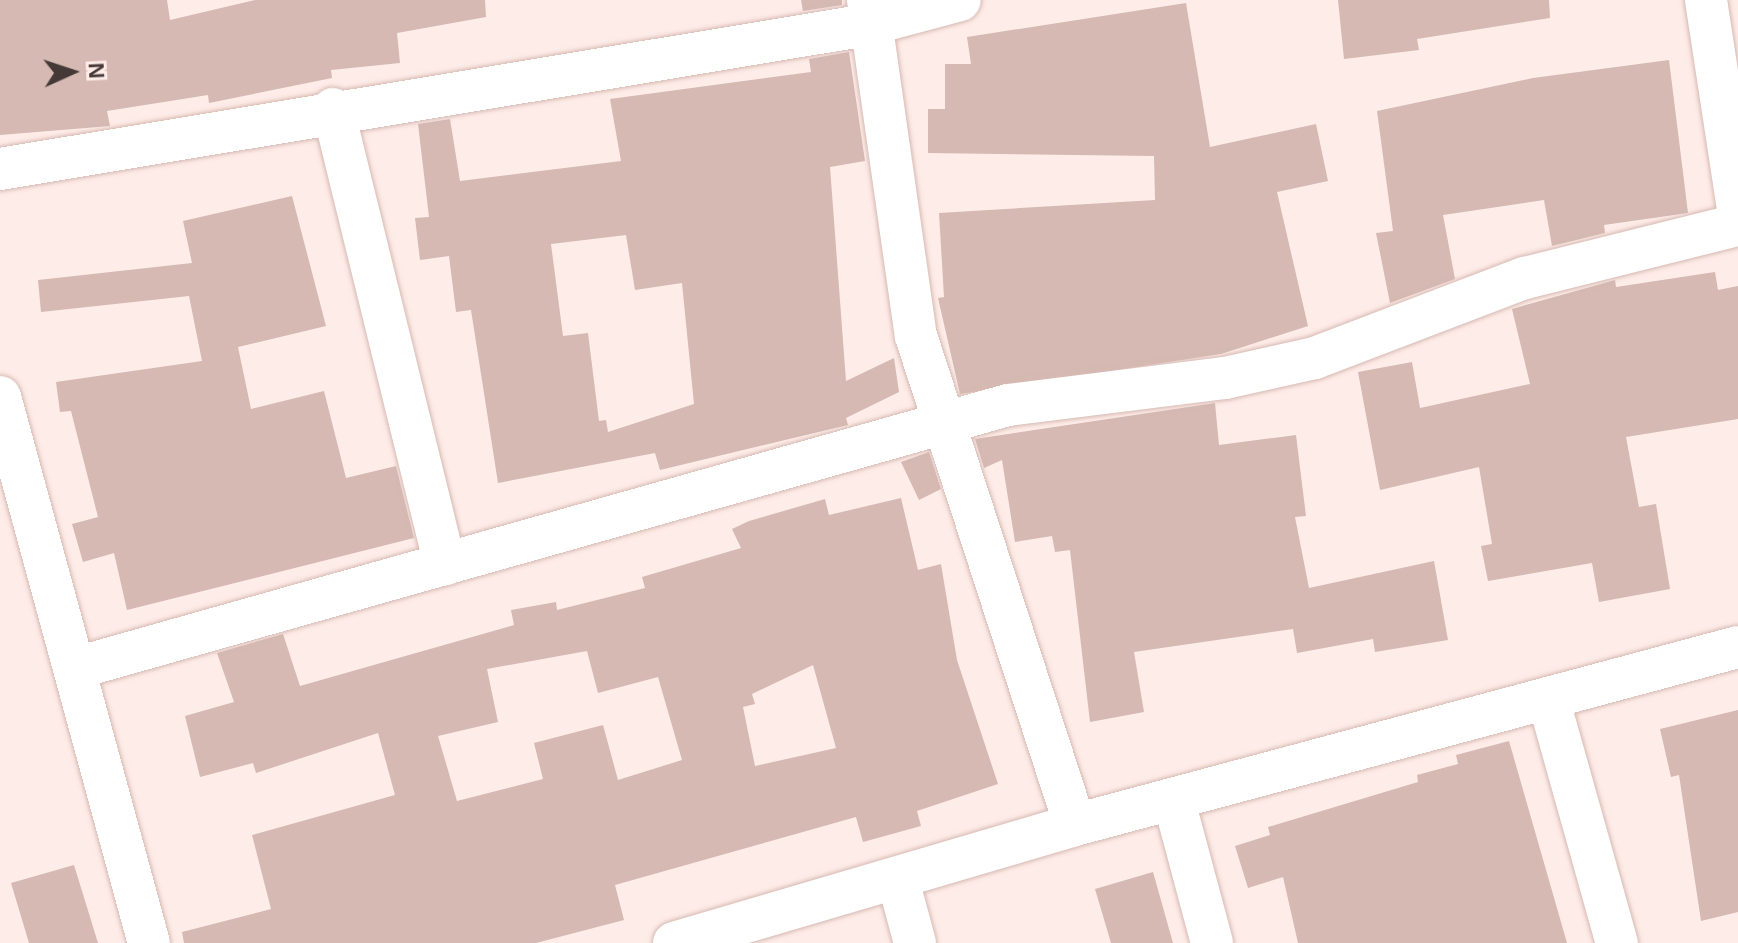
<!DOCTYPE html>
<html>
<head>
<meta charset="utf-8">
<style>
	body { margin:0 }
	#map { position:relative; width:1738px; height:943px; overflow:hidden; background:#feece8; font-family:Helvetica,sans-serif }
	div>[style] { position:absolute }
	.building>* { inset:0; background:#d5b9b2 }
	.roads { filter:drop-shadow(0 0 2px #d6b9b2) drop-shadow(0 0 2px #d6b9b2) }
	.minor>* { height:42px; margin:-21px; padding:0 21px; transform-origin:21px; border-radius:21px; background:#fff }
	span { translate:-50% -50%; white-space:nowrap; text-align:center; line-height:1.15; -webkit-text-stroke:8px #feece8; paint-order:stroke }
	.north { position:absolute; left:32px; top:32px; width:80px; height:80px; -webkit-text-stroke:6px #feece8; paint-order:stroke; rotate:87deg; font-size:22px; font-weight:700; line-height:32px; text-align:center; color:#453937 }
	.north::after { content:''; display:block; margin:auto; width:28px; height:36px; background:#453937; clip-path:polygon(50% 0,100% 100%,50% 72%,0 100%) }
</style>
</head>
<body>
<div id="map">
	<div class="building">
		<div style="clip-path:polygon(0 0,167px 0,170px 20px,255px 0,485px 0,486px 17px,397px 33px,400px 63px,331px 70px,332px 78px,209px 103px,208px 95px,107px 111px,110px 126px,0 135px)"></div>
		<div style="clip-path:polygon(801px 0,842px 0,842px 5px,803px 11px)"></div>
		<div style="clip-path:polygon(1338px 0,1549px 0,1550px 18px,1417px 39px,1419px 50px,1344px 59px)"></div>
		<div style="clip-path:polygon(1186px 3px,1210px 147px,1316px 124px,1328px 181px,1277px 192px,1308px 326px,1221px 354px,960px 394px,938px 298px,944px 297px,939px 213px,1155px 200px,1154px 156px,928px 153px,928px 109px,945px 109px,945px 64px,971px 64px,967px 37px)"></div>
		<div style="clip-path:polygon(evenodd,849px 52px,865px 161px,830px 167px,846px 381px,894px 358px,899px 392px,846px 418px,848px 425px,660px 470px,655px 453px,498px 483px,471px 310px,456px 312px,449px 256px,420px 260px,415px 218px,429px 217px,418px 124px,450px 119px,460px 181px,621px 161px,610px 99px,811px 72px,809px 59px,849px 52px,626px 235px,635px 290px,682px 283px,694px 404px,608px 432px,606px 420px,599px 421px,588px 333px,563px 336px,551px 244px,626px 235px)"></div>
		<div style="clip-path:polygon(1669px 60px,1688px 213px,1604px 225px,1605px 233px,1552px 246px,1544px 200px,1443px 215px,1455px 279px,1390px 303px,1376px 233px,1393px 231px,1377px 111px,1533px 78px)"></div>
		<div style="clip-path:polygon(292px 196px,326px 326px,238px 347px,251px 409px,324px 391px,346px 478px,396px 466px,414px 538px,127px 610px,114px 553px,83px 562px,72px 524px,98px 517px,71px 411px,60px 412px,56px 382px,202px 361px,189px 296px,41px 312px,38px 280px,192px 263px,183px 221px)"></div>
		<div style="clip-path:polygon(1715px 272px,1718px 290px,1738px 286px,1738px 419px,1626px 437px,1639px 507px,1656px 504px,1670px 589px,1599px 602px,1592px 563px,1488px 581px,1481px 546px,1492px 544px,1479px 467px,1380px 490px,1358px 372px,1412px 362px,1420px 408px,1530px 384px,1512px 309px,1615px 280px,1616px 287px)"></div>
		<div style="clip-path:polygon(1215px 403px,1219px 445px,1296px 435px,1306px 516px,1295px 517px,1309px 588px,1434px 561px,1448px 640px,1375px 652px,1373px 639px,1297px 653px,1293px 629px,1134px 652px,1144px 712px,1090px 722px,1070px 550px,1055px 552px,1052px 536px,1015px 542px,1002px 460px,984px 468px,975px 439px)"></div>
		<div style="clip-path:polygon(929px 452px,941px 489px,919px 500px,901px 462px)"></div>
		<div style="clip-path:polygon(evenodd,901px 498px,918px 570px,941px 564px,957px 660px,998px 784px,917px 811px,921px 826px,863px 842px,856px 817px,615px 885px,624px 920px,536px 943px,184px 943px,182px 932px,271px 909px,252px 835px,395px 795px,378px 733px,256px 773px,253px 763px,200px 777px,185px 716px,234px 702px,217px 653px,283px 634px,300px 686px,514px 625px,511px 610px,556px 602px,557px 610px,645px 588px,642px 577px,741px 548px,732px 529px,749px 521px,825px 499px,829px 515px,901px 498px,587px 651px,598px 693px,658px 677px,682px 760px,618px 780px,603px 725px,534px 743px,543px 779px,457px 801px,438px 736px,498px 722px,487px 669px,587px 651px,901px 498px,813px 665px,836px 748px,755px 766px,743px 707px,755px 704px,752px 694px,813px 665px)"></div>
		<div style="clip-path:polygon(1738px 710px,1738px 912px,1701px 921px,1679px 775px,1671px 777px,1660px 729px)"></div>
		<div style="clip-path:polygon(1509px 741px,1567px 943px,1298px 943px,1283px 877px,1248px 888px,1235px 846px,1270px 835px,1268px 827px,1418px 782px,1417px 775px,1458px 764px,1456px 755px)"></div>
		<div style="clip-path:polygon(74px 865px,98px 943px,29px 943px,11px 883px)"></div>
		<div style="clip-path:polygon(1153px 872px,1173px 943px,1111px 943px,1095px 889px)"></div>
	</div>
	<div class="roads">
		<div class="minor">
			<div style="left:868px;top:0;width:339px;rotate:81.9deg"></div>
			<div style="left:916px;top:336px;width:514px;rotate:71.99deg"></div>
			<div style="left:1706px;top:0;width:211px;rotate:81.3deg"></div>
			<div style="left:333px;top:109px;width:469px;rotate:76.2deg"></div>
			<div style="left:0;top:169px;width:879px;rotate:-9.43deg"></div>
			<div style="left:867px;top:25px;width:96px;rotate:-15deg"></div>
			<div style="left:0;top:397px;width:566px;rotate:74.74deg"></div>
			<div style="left:76px;top:668px;width:968px;rotate:-15.76deg"></div>
			<div style="left:1008px;top:405px;width:219px;rotate:-7.1deg"></div>
			<div style="left:1225px;top:378px;width:92px;rotate:-12.5deg"></div>
			<div style="left:1315px;top:358px;width:225px;rotate:-20.9deg"></div>
			<div style="left:1525px;top:278px;width:219px;rotate:-14deg"></div>
			<div style="left:1548px;top:698px;width:255px;rotate:74.3deg"></div>
			<div style="left:1174px;top:801px;width:147px;rotate:75deg"></div>
			<div style="left:898px;top:880px;width:65px;rotate:74.9deg"></div>
			<div style="left:674px;top:943px;width:418px;rotate:-16.4deg"></div>
			<div style="left:1075px;top:825px;width:686px;rotate:-15.03deg"></div>
		</div>
	</div>
	<div class="north">N</div>
</div>
</body>
</html>
